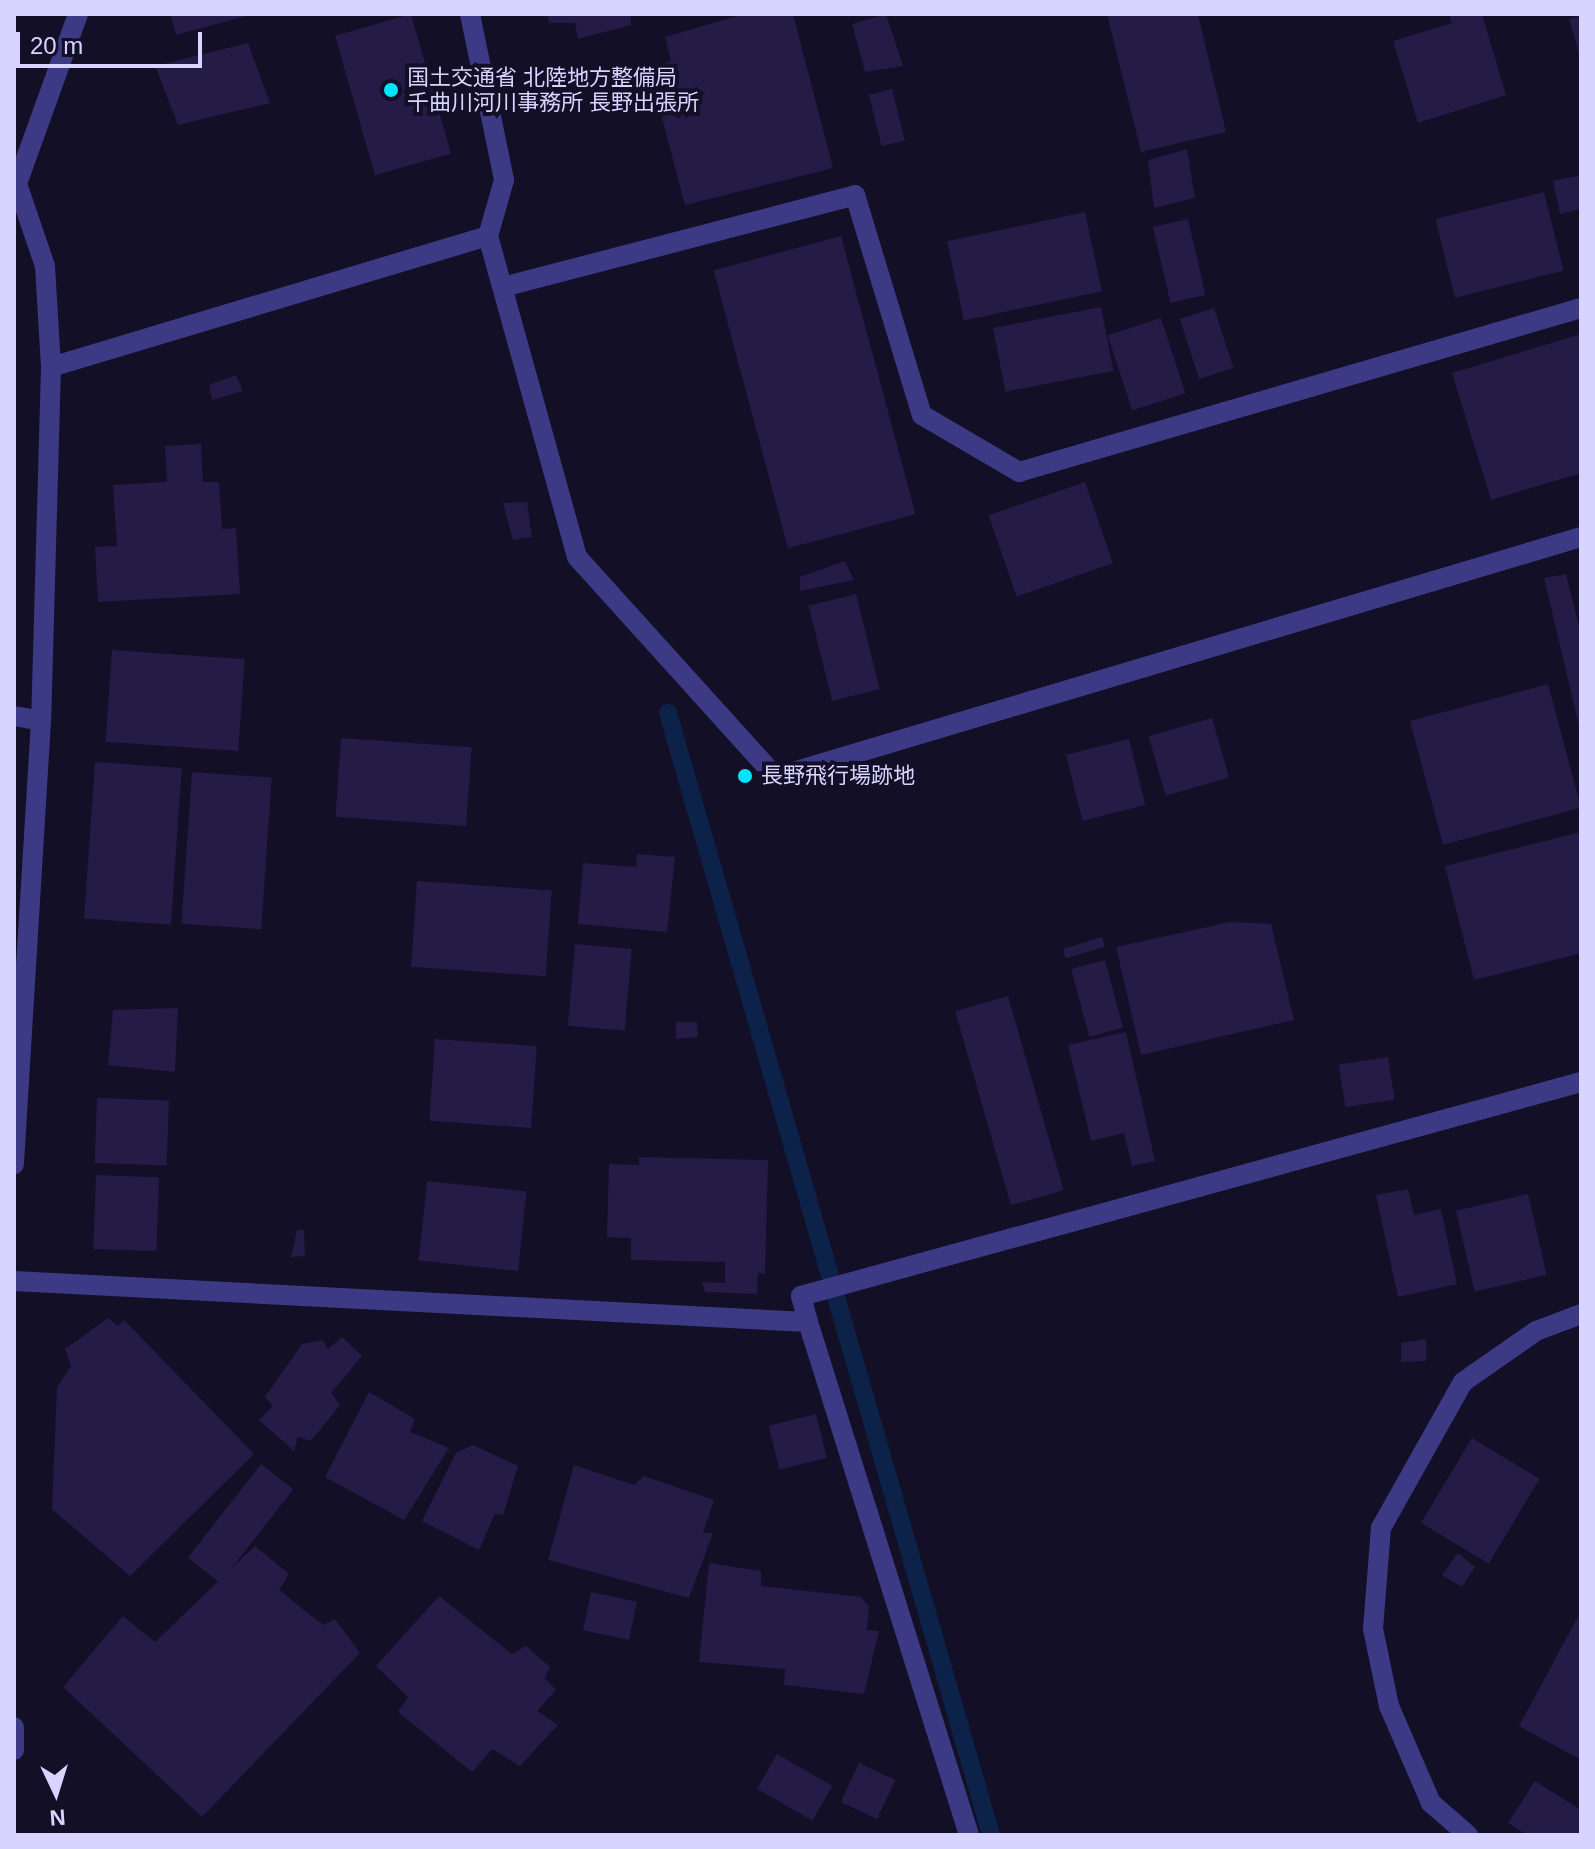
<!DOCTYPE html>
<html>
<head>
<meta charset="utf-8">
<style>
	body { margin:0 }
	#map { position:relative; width:1595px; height:1849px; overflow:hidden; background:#130f26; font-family:Arial,"Noto Sans JP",sans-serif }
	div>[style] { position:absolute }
	.stream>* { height:18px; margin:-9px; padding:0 9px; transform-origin:9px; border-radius:9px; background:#0c2248 }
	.building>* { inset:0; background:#241b47; transform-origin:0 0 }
	.minor>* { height:20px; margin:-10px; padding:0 10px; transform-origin:10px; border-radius:10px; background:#3d3a85 }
	.dots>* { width:22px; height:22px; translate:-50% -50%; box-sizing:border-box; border:4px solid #130f26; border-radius:50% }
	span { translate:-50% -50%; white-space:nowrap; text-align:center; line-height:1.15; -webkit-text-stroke:8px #130f26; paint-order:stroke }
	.poi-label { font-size:22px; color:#d9d4ff }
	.left { translate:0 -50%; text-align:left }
	.frame { position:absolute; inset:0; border:16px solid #d9d4ff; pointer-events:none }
	.north { position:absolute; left:16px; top:1753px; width:80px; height:80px; -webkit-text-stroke:6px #130f26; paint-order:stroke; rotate:176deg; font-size:22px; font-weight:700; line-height:32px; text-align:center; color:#d9d4ff }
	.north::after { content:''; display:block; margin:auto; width:28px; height:36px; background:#d9d4ff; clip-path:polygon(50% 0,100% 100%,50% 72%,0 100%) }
	.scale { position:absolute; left:16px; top:32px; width:186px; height:36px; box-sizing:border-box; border:4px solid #d9d4ff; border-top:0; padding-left:10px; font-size:24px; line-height:28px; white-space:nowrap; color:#d9d4ff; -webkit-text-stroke:6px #130f26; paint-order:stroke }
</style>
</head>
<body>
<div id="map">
	<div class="stream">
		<div style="left:668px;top:713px;width:1168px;rotate:73.94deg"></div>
	</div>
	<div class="building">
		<div style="clip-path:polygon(170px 14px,249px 14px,250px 15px,176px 35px)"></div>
		<div style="left:411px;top:14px;width:145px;height:79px;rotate:74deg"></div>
		<div style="clip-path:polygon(547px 14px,631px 14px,631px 25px,578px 39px,575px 23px,549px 23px)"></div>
		<div style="clip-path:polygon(744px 14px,793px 14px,833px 168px,685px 205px,649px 69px,671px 61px,665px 37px)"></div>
		<div style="clip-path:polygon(886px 14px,903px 66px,865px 72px,852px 24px)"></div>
		<div style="clip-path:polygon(1107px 14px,1198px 14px,1226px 132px,1141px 152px)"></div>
		<div style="clip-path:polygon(1449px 14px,1482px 14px,1506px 95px,1418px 123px,1393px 41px,1452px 23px)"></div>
		<div style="clip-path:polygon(1581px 16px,1581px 57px,1580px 57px,1569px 19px)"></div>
		<div style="clip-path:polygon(248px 43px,270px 103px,178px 125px,155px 66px)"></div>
		<div style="left:892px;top:89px;width:53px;height:24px;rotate:76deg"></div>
		<div style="clip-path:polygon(1187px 149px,1195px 198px,1154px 208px,1148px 160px)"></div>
		<div style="clip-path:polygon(1581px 175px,1581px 209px,1560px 214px,1553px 181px)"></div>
		<div style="left:1544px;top:192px;width:81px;height:112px;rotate:76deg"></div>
		<div style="left:1085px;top:212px;width:81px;height:141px;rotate:78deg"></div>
		<div style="left:1188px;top:219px;width:78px;height:36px;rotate:77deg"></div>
		<div style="left:841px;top:236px;width:288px;height:132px;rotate:75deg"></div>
		<div style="left:1101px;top:307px;width:65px;height:110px;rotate:79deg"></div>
		<div style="left:1214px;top:308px;width:63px;height:36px;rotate:72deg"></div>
		<div style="left:1161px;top:318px;width:79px;height:56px;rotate:72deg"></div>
		<div style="clip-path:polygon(1581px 334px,1581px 473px,1491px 500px,1452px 373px)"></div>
		<div style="clip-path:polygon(236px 375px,243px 391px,212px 400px,209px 385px)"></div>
		<div style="clip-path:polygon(201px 444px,203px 482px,219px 482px,222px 529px,236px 528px,240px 594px,98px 602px,95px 547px,117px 546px,113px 485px,167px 482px,165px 446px)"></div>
		<div style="left:1085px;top:482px;width:86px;height:102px;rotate:71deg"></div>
		<div style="clip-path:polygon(527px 502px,532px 537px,513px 540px,503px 503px)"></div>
		<div style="clip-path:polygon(845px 561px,854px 580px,800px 591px,800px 577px)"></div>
		<div style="clip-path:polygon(1566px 574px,1581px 634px,1580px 730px,1544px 578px)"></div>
		<div style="left:856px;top:594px;width:98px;height:49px;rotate:76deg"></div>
		<div style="left:112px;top:650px;width:133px;height:92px;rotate:4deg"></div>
		<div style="left:1548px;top:684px;width:128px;height:143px;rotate:75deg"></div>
		<div style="left:1212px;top:718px;width:62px;height:66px;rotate:74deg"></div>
		<div style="left:341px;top:738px;width:131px;height:79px;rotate:4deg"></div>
		<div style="left:1129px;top:739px;width:68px;height:65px;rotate:76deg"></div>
		<div style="left:95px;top:762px;width:87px;height:157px;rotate:4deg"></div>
		<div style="left:192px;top:772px;width:80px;height:152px;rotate:4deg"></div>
		<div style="clip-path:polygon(1581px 832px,1581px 953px,1474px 980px,1445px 866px)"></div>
		<div style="clip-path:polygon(637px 854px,675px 857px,667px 932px,578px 924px,583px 863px,636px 867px)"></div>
		<div style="left:417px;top:881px;width:135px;height:86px;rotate:4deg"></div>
		<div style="clip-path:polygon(1230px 922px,1271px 924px,1294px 1020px,1141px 1055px,1116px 947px)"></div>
		<div style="left:1102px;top:937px;width:10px;height:41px;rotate:73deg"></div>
		<div style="left:575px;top:944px;width:57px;height:82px;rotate:5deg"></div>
		<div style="left:1105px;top:960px;width:70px;height:35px;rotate:75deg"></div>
		<div style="left:1008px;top:996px;width:202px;height:55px;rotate:74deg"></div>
		<div style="clip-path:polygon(178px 1008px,175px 1072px,108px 1065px,113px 1010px)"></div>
		<div style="clip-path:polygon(676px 1022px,697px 1022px,698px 1037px,676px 1039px)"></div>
		<div style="clip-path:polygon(1126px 1032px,1155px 1161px,1132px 1166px,1124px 1133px,1091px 1141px,1068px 1045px)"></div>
		<div style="left:435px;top:1039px;width:102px;height:82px;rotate:4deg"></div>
		<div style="left:1388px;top:1057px;width:43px;height:50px;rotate:81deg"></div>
		<div style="left:97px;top:1098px;width:72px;height:65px;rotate:2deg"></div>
		<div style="clip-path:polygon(639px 1157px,768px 1160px,765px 1274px,758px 1273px,757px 1294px,705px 1292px,702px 1282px,725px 1283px,725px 1262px,631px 1260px,631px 1238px,607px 1237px,609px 1164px,639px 1165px)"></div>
		<div style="left:96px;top:1175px;width:63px;height:74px;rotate:2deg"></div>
		<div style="left:427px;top:1181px;width:100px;height:80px;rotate:6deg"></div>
		<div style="clip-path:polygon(1408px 1189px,1414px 1215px,1441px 1209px,1457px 1284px,1398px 1297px,1376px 1195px)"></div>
		<div style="left:1528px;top:1194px;width:83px;height:74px;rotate:77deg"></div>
		<div style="clip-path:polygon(297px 1230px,304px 1230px,305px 1256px,291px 1257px)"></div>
		<div style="clip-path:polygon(108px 1318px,118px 1326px,124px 1320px,254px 1454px,130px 1576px,52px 1509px,57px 1387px,71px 1366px,65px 1349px)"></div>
		<div style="clip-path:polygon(342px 1337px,362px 1356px,331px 1393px,340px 1405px,311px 1441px,298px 1437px,294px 1451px,259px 1420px,273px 1406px,265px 1397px,302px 1344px,323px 1340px,328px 1349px)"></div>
		<div style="clip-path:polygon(1426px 1339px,1426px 1361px,1401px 1362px,1401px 1343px)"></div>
		<div style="clip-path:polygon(369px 1392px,415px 1419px,410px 1432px,449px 1448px,404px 1520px,325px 1477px)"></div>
		<div style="left:816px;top:1414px;width:45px;height:49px;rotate:76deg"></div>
		<div style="left:1472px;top:1438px;width:79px;height:99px;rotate:31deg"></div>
		<div style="clip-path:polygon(473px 1445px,518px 1466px,503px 1515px,495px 1514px,479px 1550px,422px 1521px,456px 1453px)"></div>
		<div style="left:261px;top:1464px;width:41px;height:119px;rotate:38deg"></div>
		<div style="clip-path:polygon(574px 1465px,634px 1485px,644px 1476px,714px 1500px,703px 1533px,713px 1533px,689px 1598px,548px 1560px)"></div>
		<div style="clip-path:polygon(255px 1546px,289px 1574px,279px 1590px,323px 1625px,335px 1619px,360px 1653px,202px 1817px,63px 1687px,123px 1616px,155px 1642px)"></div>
		<div style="clip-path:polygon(1458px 1553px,1475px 1567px,1462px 1587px,1442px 1575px)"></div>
		<div style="clip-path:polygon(709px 1563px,761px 1571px,761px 1586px,861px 1597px,869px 1606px,867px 1630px,879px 1631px,864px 1694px,784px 1685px,785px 1669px,699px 1662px)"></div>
		<div style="left:591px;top:1592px;width:47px;height:39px;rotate:12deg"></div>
		<div style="clip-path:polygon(439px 1596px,512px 1654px,526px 1646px,550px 1667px,545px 1678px,556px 1690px,537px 1711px,558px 1725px,520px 1766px,492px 1749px,472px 1772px,398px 1712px,408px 1697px,376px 1666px)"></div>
		<div style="clip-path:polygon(1581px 1611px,1581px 1760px,1519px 1726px)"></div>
		<div style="left:777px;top:1754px;width:64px;height:40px;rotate:30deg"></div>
		<div style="left:859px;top:1763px;width:40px;height:43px;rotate:25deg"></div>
		<div style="clip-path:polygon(1535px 1781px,1581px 1810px,1581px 1835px,1527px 1835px,1508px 1823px)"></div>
	</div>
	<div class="minor">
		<div style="left:470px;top:14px;width:169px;rotate:78.4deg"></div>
		<div style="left:504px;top:180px;width:58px;rotate:105.9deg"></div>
		<div style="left:14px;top:175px;width:96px;rotate:71.2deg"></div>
		<div style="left:45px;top:266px;width:101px;rotate:86.6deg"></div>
		<div style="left:51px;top:367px;width:354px;rotate:91.6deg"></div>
		<div style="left:41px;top:721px;width:444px;rotate:93.5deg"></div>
		<div style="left:19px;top:178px;width:174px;rotate:-70.2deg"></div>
		<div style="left:503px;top:287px;width:364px;rotate:-14.6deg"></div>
		<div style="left:855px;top:195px;width:230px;rotate:73.1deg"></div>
		<div style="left:922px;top:415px;width:113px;rotate:30.4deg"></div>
		<div style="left:1019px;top:472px;width:585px;rotate:-16.27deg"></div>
		<div style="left:51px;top:367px;width:456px;rotate:-16.7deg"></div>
		<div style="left:488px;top:236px;width:333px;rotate:74.5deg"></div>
		<div style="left:577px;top:557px;width:297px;rotate:47.9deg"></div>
		<div style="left:776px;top:777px;width:840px;rotate:-16.6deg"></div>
		<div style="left:14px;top:716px;width:27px;rotate:10deg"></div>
		<div style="left:14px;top:1281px;width:795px;rotate:2.96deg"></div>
		<div style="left:808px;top:1322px;width:27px;rotate:-105deg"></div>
		<div style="left:801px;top:1296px;width:809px;rotate:-15.34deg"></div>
		<div style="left:808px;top:1322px;width:538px;rotate:72.58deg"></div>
		<div style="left:14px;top:1727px;width:23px;rotate:90deg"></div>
		<div style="left:1468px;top:1835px;width:49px;rotate:-139.1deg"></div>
		<div style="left:1431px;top:1803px;width:106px;rotate:-113.4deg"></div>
		<div style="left:1389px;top:1706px;width:79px;rotate:-101.7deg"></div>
		<div style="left:1373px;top:1629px;width:101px;rotate:-85.5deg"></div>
		<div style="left:1381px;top:1528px;width:167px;rotate:-60.7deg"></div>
		<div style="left:1463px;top:1382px;width:89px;rotate:-34.9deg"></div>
		<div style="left:1536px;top:1331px;width:48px;rotate:-20.7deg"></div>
	</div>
	<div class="dots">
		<div style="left:391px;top:90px;background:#00e5ff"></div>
		<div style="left:745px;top:776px;background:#00e5ff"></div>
	</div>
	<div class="poi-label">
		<span class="left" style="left:407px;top:90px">国土交通省 北陸地方整備局<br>千曲川河川事務所 長野出張所</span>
		<span class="left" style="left:761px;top:776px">長野飛行場跡地</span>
	</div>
	<div class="frame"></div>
	<div class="north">N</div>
	<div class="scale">20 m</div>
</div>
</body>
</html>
